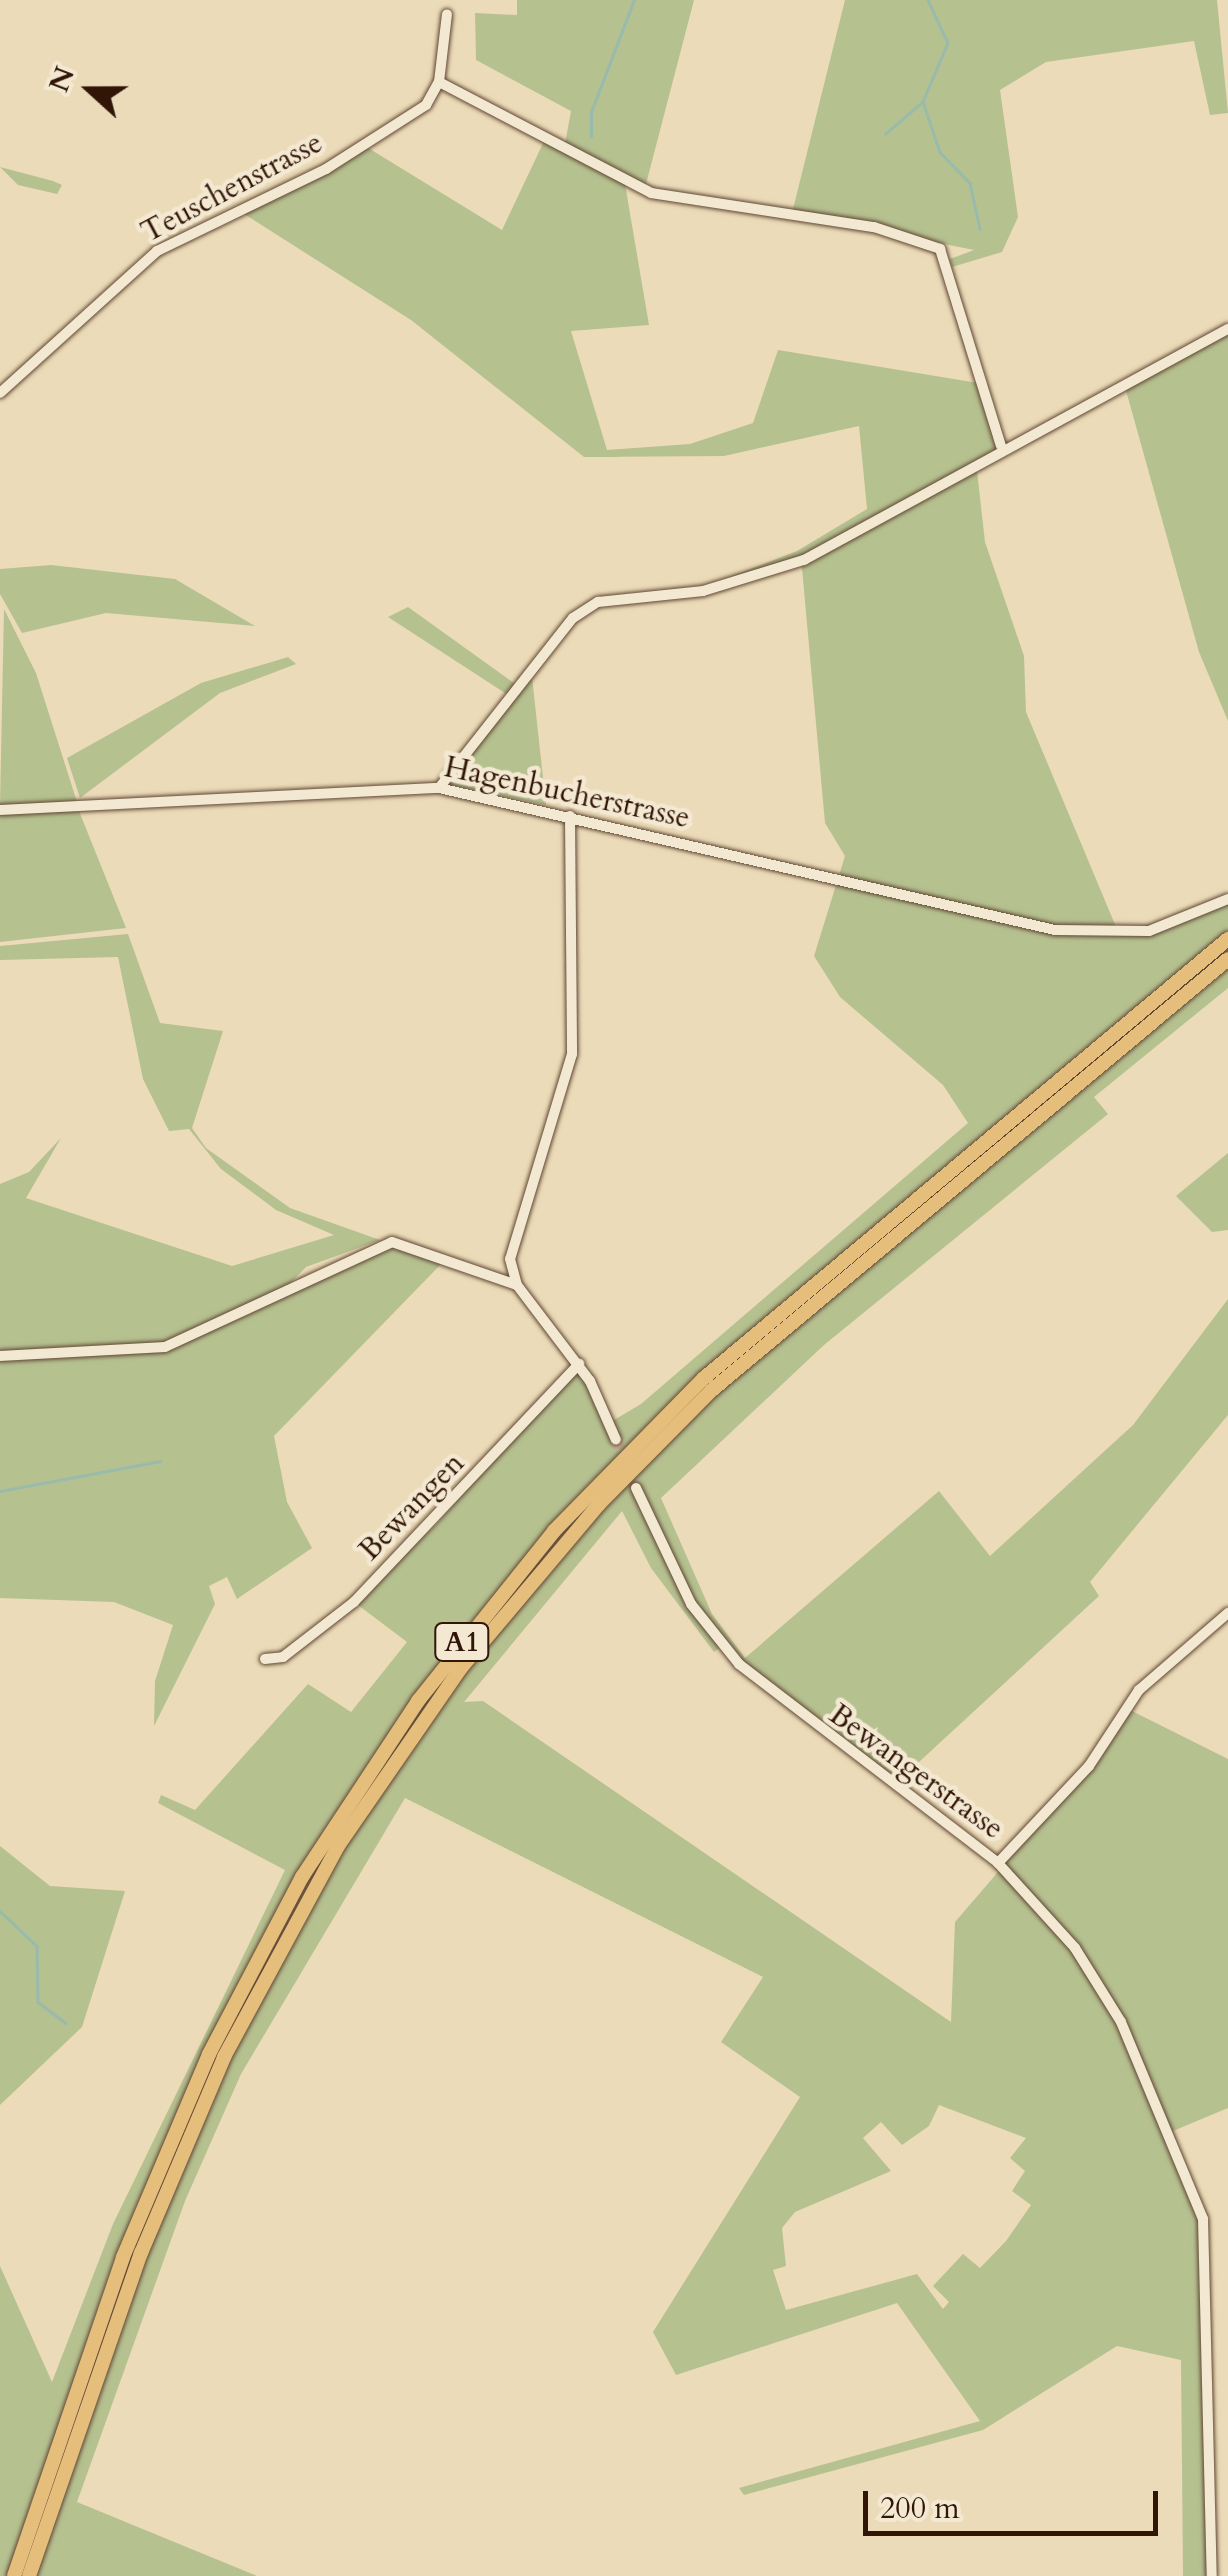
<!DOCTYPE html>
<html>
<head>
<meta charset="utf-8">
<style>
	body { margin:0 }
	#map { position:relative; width:1228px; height:2576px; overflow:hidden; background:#ecdbb8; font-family:Cardo,serif }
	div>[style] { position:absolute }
	.green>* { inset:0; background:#b6c190 }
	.stream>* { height:2.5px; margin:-1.25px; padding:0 1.25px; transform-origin:1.25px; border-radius:1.25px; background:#99bbab }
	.minor-tunnel>* { height:10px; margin-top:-5px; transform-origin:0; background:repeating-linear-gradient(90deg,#c7b495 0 10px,transparent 0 15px) }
	.roads { filter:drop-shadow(0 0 2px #604734) drop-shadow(0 0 2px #604734) }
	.minor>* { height:10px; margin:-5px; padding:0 5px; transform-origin:5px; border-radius:5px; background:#f3e8d1 }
	.highway>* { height:14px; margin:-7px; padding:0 7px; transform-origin:7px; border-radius:7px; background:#e6be7c }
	span { translate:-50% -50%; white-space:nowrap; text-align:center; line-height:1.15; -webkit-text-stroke:9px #f3e8d1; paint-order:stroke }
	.shield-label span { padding:2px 8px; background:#f3e8d1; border:2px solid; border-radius:8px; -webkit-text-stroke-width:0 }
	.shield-label { font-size:28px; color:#311608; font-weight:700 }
	.street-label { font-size:30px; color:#311608 }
	.north { position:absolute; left:40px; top:40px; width:100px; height:100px; -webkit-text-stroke:8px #f3e8d1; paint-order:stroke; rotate:291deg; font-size:28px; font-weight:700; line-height:40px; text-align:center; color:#311608 }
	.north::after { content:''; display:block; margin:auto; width:35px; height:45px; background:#311608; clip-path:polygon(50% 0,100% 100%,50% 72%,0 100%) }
	.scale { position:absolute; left:863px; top:2491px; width:295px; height:45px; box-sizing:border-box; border:5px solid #311608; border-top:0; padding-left:12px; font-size:30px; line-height:35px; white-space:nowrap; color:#311608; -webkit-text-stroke:8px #f3e8d1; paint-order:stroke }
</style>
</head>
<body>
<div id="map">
	<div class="green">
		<div style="clip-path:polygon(517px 0,694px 0,645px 188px,565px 144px,571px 111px,476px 60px,475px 13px,517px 15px)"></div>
		<div style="clip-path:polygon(845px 0,1217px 0,1228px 113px,1210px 115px,1194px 41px,1046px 62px,1000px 90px,1018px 217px,1002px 252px,952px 267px,950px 259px,974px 250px,792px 213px)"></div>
		<div style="clip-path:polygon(evenodd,546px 137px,625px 184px,649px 325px,571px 331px,607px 450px,690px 444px,753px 423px,778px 350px,984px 384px,1001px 446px,976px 462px,985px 542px,1024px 656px,1026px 712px,1119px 934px,1228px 899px,1228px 988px,1094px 1097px,1108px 1114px,824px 1345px,661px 1498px,712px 1614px,745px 1658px,939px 1491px,990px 1556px,1133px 1425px,1228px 1299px,1228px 1415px,1090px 1582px,1099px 1596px,894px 1785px,765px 1691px,722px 1646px,714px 1652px,651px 1568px,622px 1511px,464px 1702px,483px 1701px,951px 2022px,955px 1922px,1089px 1766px,1126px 1708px,1228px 1759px,1228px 2108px,1173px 2131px,1203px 2219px,1212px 2576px,1183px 2576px,1181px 2360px,1117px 2346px,983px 2430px,744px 2495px,739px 2488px,980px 2421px,897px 2303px,676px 2375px,653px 2332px,800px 2097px,721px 2042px,763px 1977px,405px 1798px,241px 2074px,185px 2201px,77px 2502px,257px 2576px,0 2576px,0 2266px,52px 2382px,113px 2224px,285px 1870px,158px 1803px,161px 1795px,195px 1810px,308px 1684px,351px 1712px,407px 1642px,354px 1602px,438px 1523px,564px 1375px,579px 1364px,609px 1423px,641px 1404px,968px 1123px,943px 1085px,840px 997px,814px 956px,845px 856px,825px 823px,801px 557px,716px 582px,797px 551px,867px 509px,859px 426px,724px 456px,584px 457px,411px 320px,241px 212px,365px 146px,502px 230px,546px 137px,939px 2105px,1026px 2138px,1010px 2158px,1025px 2171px,1012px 2191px,1031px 2205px,1006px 2241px,980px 2268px,963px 2254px,933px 2286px,949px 2302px,943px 2309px,917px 2274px,786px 2310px,773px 2270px,786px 2266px,782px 2228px,795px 2212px,891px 2171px,863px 2138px,881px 2122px,902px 2145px,929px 2126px,939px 2105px)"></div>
		<div style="clip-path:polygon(0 167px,53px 181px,62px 185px,57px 194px,18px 185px)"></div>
		<div style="clip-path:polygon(1228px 329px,1228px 721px,1199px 652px,1125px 387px)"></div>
		<div style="clip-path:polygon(51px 565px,175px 579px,255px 626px,106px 613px,22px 633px,0 594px,0 569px)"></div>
		<div style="clip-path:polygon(408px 607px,518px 686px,511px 697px,388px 617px)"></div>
		<div style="clip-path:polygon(4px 609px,36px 673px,77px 802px,0 805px)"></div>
		<div style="clip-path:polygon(288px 657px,296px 664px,220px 693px,80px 798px,67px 758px,201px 683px)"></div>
		<div style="clip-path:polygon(532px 677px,546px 805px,451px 785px,448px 779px)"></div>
		<div style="clip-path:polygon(79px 811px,126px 928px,0 942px,0 814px)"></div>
		<div style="clip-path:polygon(128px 934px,160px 1023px,223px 1031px,192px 1128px,206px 1148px,290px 1208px,380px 1240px,306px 1267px,280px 1294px,392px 1242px,444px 1261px,274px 1436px,287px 1502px,312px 1548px,237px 1599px,227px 1577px,209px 1586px,215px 1604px,154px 1726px,155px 1681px,173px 1625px,114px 1602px,0 1598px,0 1184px,29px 1172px,61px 1138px,26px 1198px,232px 1266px,334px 1235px,276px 1210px,221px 1169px,189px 1129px,169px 1131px,143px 1079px,118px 957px,0 960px,0 946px)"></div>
		<div style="clip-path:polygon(1228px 1153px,1228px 1230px,1212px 1232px,1176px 1196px)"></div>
		<div style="clip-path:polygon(0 1846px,50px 1886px,125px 1891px,82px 2027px,0 2105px)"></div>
	</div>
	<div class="stream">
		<div style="left:928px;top:0;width:47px;rotate:65.1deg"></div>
		<div style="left:948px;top:43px;width:64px;rotate:113deg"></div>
		<div style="left:923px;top:102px;width:53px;rotate:71.2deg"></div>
		<div style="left:940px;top:152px;width:43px;rotate:45.9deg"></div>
		<div style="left:970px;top:183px;width:47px;rotate:77.7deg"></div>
		<div style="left:885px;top:134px;width:48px;rotate:-40.7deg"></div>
		<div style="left:591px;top:137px;width:25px;rotate:-90deg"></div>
		<div style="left:591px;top:112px;width:120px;rotate:-69deg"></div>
		<div style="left:0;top:1491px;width:163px;rotate:-10.6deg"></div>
		<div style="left:0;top:1911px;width:51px;rotate:43.4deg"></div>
		<div style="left:37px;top:1946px;width:56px;rotate:89deg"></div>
		<div style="left:38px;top:2002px;width:35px;rotate:37deg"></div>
	</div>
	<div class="minor-tunnel">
		<div style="left:616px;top:1440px;width:52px;rotate:67.4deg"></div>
	</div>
	<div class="roads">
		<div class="minor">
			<div style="left:439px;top:82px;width:239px;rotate:27.6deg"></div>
			<div style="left:651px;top:193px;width:226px;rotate:8.7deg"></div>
			<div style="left:874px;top:227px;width:70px;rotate:18.4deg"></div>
			<div style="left:940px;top:249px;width:206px;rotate:72.8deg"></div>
			<div style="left:0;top:393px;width:212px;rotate:-42.1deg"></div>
			<div style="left:157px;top:251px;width:188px;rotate:-25.9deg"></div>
			<div style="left:326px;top:169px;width:119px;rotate:-32.6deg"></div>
			<div style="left:426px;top:105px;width:26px;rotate:-61deg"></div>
			<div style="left:439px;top:82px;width:68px;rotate:-83.3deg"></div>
			<div style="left:439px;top:788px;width:216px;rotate:-51.8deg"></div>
			<div style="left:573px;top:618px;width:30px;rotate:-33deg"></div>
			<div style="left:598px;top:602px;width:106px;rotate:-6deg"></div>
			<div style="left:703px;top:591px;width:106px;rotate:-17.1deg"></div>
			<div style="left:804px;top:560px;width:483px;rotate:-28.6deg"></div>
			<div style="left:0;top:810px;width:440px;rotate:-2.9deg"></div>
			<div style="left:439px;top:788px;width:632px;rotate:12.98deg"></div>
			<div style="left:1055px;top:930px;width:94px;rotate:0.6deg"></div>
			<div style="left:1149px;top:931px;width:85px;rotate:-22.1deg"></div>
			<div style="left:570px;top:816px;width:238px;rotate:89.5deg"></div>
			<div style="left:572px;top:1054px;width:214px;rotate:106.8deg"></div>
			<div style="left:510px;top:1259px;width:27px;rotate:75deg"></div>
			<div style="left:517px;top:1285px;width:121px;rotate:52.8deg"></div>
			<div style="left:590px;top:1381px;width:64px;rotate:66.2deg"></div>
			<div style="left:0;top:1356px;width:165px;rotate:-3.1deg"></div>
			<div style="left:165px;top:1347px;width:250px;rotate:-24.8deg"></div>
			<div style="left:392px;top:1242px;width:132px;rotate:19deg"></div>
			<div style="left:636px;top:1488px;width:128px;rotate:64.6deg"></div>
			<div style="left:691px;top:1604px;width:77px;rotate:51.3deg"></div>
			<div style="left:739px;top:1664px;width:327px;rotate:37.5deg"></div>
			<div style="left:998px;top:1863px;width:115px;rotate:47.8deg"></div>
			<div style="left:1075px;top:1948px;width:87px;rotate:58.1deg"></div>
			<div style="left:1121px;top:2022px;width:213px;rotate:67.4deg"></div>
			<div style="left:1203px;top:2219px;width:357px;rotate:88.6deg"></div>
			<div style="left:265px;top:1659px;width:18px;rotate:-6deg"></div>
			<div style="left:283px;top:1657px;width:90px;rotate:-37.8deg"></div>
			<div style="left:354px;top:1602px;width:328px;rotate:-46.6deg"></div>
			<div style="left:998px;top:1863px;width:133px;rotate:-46.8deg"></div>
			<div style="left:1089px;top:1766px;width:91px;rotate:-56.7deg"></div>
			<div style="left:1139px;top:1690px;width:118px;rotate:-40.9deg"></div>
		</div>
		<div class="highway">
			<div style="left:14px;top:2576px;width:337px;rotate:-71.1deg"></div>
			<div style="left:123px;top:2257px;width:220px;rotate:-67deg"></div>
			<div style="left:209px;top:2054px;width:200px;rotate:-62.3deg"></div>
			<div style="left:302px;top:1877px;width:211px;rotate:-56.6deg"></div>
			<div style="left:418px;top:1701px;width:218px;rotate:-51.3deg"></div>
			<div style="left:554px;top:1531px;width:214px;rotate:-45.6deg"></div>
			<div style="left:704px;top:1378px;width:684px;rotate:-39.96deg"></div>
			<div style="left:29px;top:2576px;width:342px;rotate:-70.9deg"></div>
			<div style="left:141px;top:2253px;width:213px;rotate:-67deg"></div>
			<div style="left:224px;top:2057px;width:240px;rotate:-61.6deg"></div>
			<div style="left:338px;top:1846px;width:216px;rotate:-55.4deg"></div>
			<div style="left:461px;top:1668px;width:214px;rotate:-49.9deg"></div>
			<div style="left:599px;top:1504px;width:161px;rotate:-45.3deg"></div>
			<div style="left:712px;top:1390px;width:672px;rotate:-39.87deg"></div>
		</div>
	</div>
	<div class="shield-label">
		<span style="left:462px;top:1642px">A1</span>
	</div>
	<div class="street-label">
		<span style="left:232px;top:188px;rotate:-28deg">Teuschenstrasse</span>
		<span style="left:567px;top:793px;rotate:12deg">Hagenbucherstrasse</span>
		<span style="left:412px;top:1507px;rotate:-46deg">Bewangen</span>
		<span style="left:916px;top:1772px;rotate:36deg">Bewangerstrasse</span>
	</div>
	<div class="north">N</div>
	<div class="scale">200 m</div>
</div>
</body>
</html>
